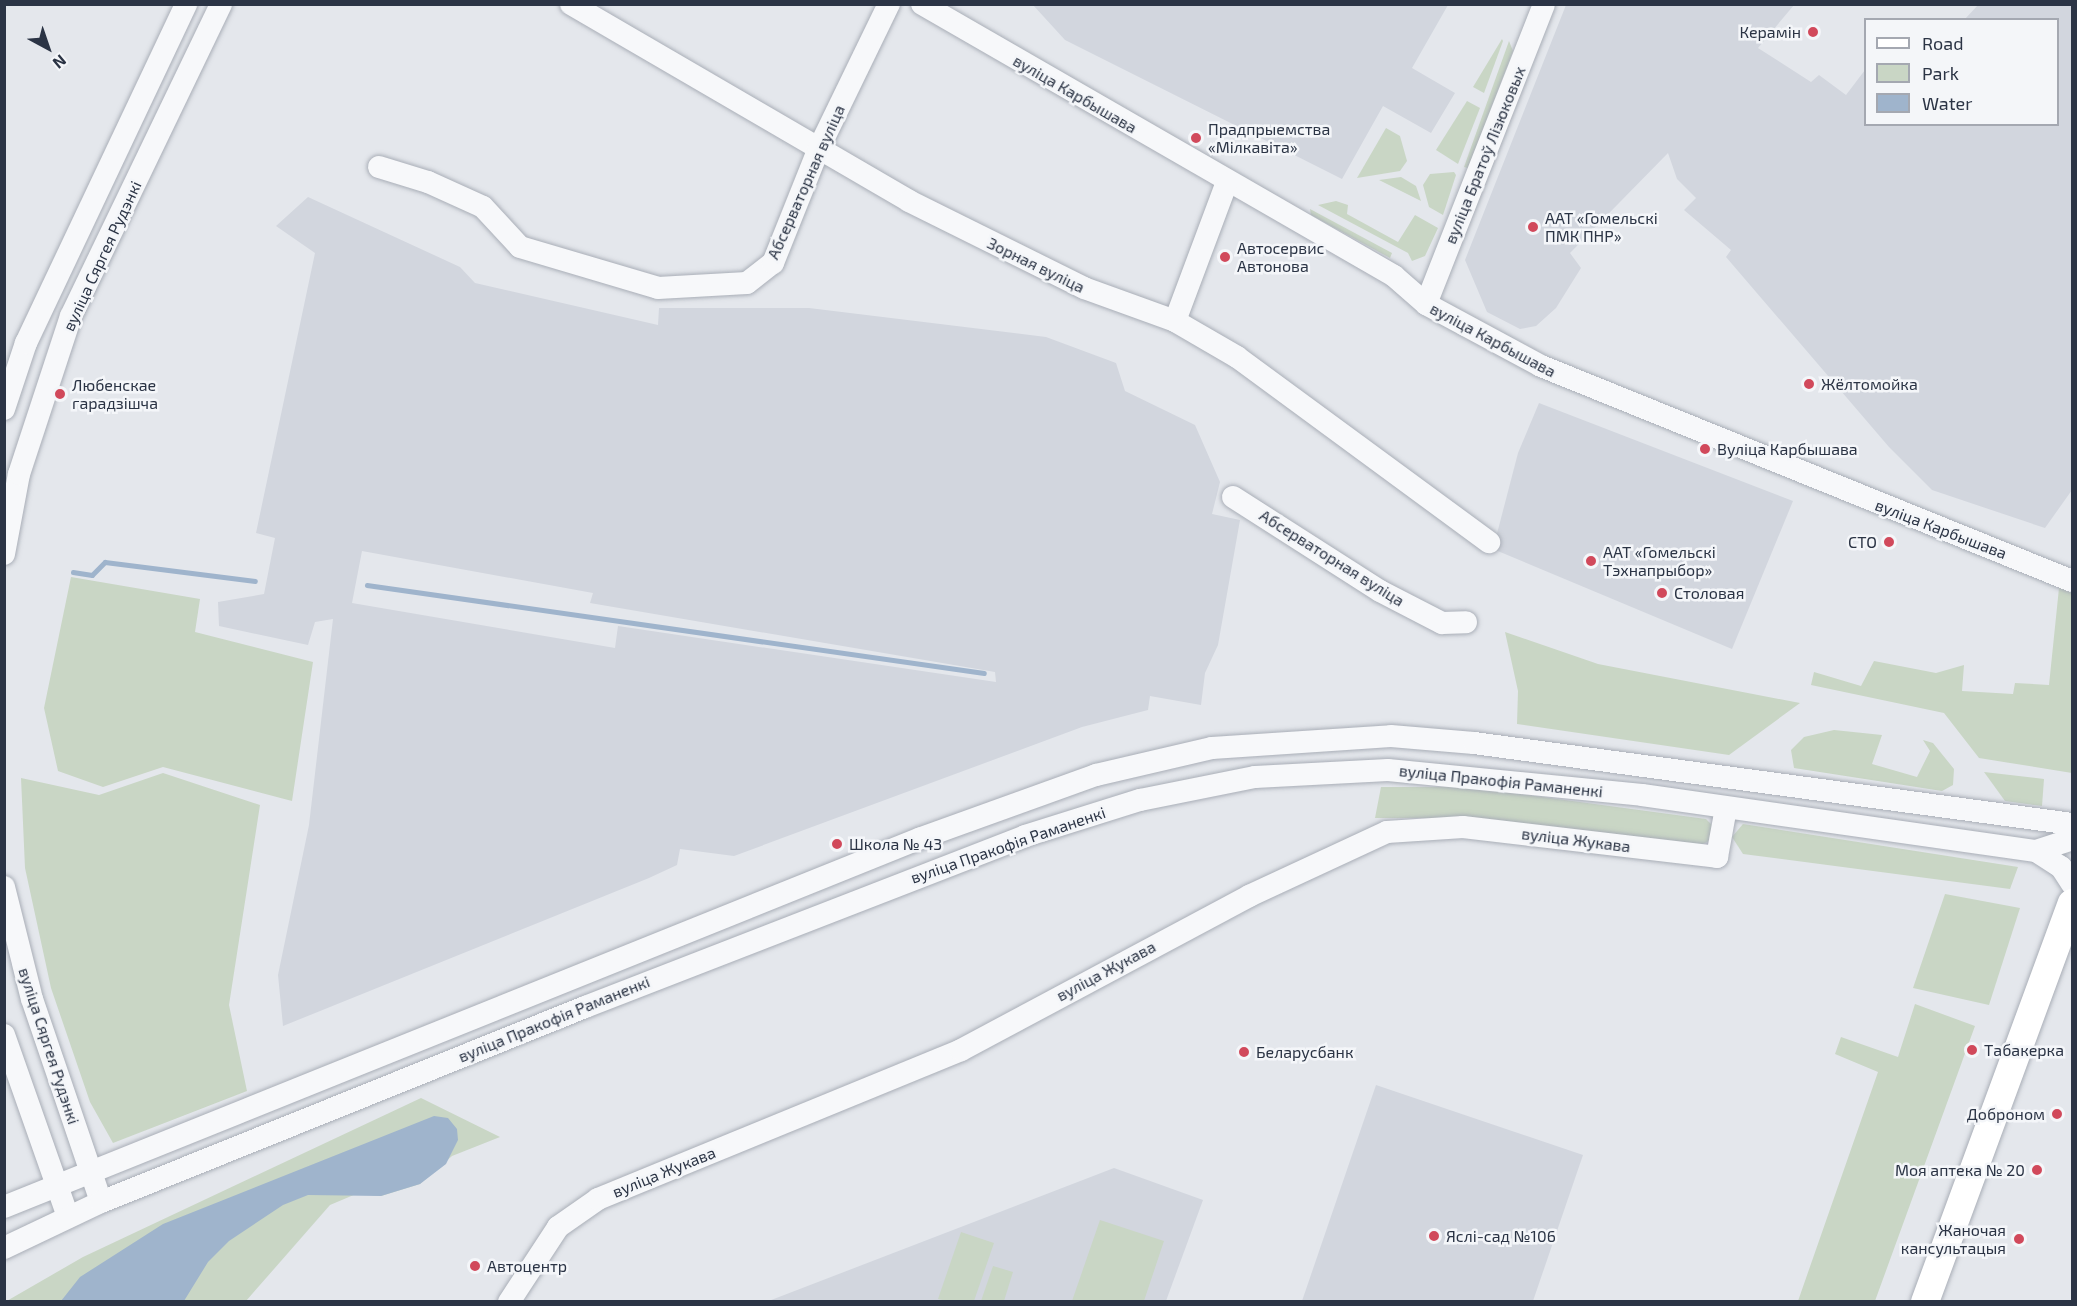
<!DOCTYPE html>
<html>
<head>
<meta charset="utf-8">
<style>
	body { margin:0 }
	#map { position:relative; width:2077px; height:1306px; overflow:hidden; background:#e4e7ec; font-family:"Exo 2",sans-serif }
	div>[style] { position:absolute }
	.built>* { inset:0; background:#d2d6de }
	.green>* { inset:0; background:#c9d6c5 }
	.water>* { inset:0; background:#9fb4cc }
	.stream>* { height:4.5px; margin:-2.25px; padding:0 2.25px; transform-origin:2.25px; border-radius:2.25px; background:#9fb4cc }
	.roads { filter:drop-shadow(0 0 2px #a9aeb7) drop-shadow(0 0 2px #a9aeb7) }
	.minor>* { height:22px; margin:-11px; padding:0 11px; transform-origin:11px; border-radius:11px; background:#f7f8fa }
	.major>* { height:28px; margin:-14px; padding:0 14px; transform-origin:14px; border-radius:14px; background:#fff }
	.dots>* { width:16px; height:16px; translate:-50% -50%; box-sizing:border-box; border:3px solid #f4f6f9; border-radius:50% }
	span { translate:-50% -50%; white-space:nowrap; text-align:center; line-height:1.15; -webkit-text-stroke:5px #f4f6f9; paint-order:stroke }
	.poi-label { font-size:16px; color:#2b3445 }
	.right { translate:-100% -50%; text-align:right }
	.left { translate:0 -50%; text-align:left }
	.street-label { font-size:16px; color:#2b3445 }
	.frame { position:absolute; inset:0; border:6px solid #2b3445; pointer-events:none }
	.legend { position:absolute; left:1864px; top:18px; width:195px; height:108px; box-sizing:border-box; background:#f4f6f9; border:2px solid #a4a8b1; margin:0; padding:8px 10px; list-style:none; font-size:18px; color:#2b3445 }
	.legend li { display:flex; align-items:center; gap:12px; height:30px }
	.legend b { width:30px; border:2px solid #a4a8b1 }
	.north { position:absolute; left:18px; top:18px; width:60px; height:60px; -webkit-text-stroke:4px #f4f6f9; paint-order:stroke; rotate:140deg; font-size:16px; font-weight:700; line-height:24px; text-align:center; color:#2b3445 }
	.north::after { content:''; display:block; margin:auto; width:21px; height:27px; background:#2b3445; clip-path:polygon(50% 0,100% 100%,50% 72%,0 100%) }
</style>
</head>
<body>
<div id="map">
	<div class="built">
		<div style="clip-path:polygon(1033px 5px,1448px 5px,1412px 68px,1455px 93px,1431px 133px,1383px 106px,1342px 179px,1065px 40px)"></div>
		<div style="clip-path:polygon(1566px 5px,1794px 5px,1758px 48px,1811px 82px,1819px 75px,1846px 95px,1865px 70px,1866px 124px,2058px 124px,2058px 20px,1965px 19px,1978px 5px,2072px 5px,2072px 490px,2045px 528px,1932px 490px,1889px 447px,1726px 257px,1731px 250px,1684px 210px,1696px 198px,1677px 179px,1668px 153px,1570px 253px,1581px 268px,1556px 308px,1536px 326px,1520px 329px,1487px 312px,1465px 260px)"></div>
		<div style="clip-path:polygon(evenodd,308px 197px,460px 267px,475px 283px,658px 325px,659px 308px,809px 308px,1046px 337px,1116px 363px,1125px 391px,1195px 425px,1220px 482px,1212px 514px,1240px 520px,1218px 645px,1205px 673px,1201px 705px,1150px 696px,1148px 710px,1082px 727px,734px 856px,680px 849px,677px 865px,649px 878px,283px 1026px,278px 975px,309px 825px,333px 619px,315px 622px,308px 645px,219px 626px,218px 602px,264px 594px,275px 538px,256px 533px,315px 253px,276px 226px,308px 197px,362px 551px,593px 593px,590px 603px,995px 672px,996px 682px,618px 626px,615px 648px,352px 603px,362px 551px)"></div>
		<div style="clip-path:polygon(1539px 403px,1793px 501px,1732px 649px,1493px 549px,1518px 453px)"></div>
		<div style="clip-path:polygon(1376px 1085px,1583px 1155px,1533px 1301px,1302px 1301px)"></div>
		<div style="clip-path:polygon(1114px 1168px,1203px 1200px,1166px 1301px,766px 1302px)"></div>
	</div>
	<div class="green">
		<div style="clip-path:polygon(1502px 39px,1503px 41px,1484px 93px,1473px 87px)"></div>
		<div style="clip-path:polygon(1509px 41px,1513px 51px,1468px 168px,1464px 167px)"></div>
		<div style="clip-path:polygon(1467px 101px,1480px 108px,1458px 164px,1436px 150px)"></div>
		<div style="clip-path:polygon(1386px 128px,1400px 136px,1407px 161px,1400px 171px,1357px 178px)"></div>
		<div style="clip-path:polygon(1454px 172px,1456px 175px,1443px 215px,1429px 207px,1423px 185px,1430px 174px)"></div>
		<div style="clip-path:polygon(1401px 177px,1416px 186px,1421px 201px,1379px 180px)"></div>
		<div style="clip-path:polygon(1336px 201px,1348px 205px,1347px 214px,1398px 242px,1415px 215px,1438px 228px,1425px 256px,1412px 261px,1408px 253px,1318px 205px)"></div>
		<div style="clip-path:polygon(1310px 209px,1392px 253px,1390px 258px,1311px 215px)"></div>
		<div style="clip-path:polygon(71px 577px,200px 599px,195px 632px,313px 662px,292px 801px,163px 767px,103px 787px,58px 771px,44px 708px)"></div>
		<div style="clip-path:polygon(2059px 588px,2072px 593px,2072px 773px,1979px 758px,1944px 713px,1811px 685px,1814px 672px,1861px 686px,1874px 661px,1936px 673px,1964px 665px,1962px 691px,2013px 694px,2015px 683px,2049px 685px)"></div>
		<div style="clip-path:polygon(1505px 632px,1598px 664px,1800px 703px,1729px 755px,1517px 724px,1518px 691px)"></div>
		<div style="clip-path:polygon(1834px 730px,1882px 735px,1872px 764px,1917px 777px,1930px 751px,1923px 740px,1933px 743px,1954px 769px,1953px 785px,1942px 791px,1794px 768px,1791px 750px,1804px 737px)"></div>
		<div style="clip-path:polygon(1984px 772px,2044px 779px,2042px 806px,2005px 801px)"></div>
		<div style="clip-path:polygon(163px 773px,260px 805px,229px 1005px,247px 1091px,113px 1143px,90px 1102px,51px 988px,25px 868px,21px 778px,99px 795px)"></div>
		<div style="clip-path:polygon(1381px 787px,1469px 787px,1706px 819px,1712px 825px,1709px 841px,1701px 845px,1450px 818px,1375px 818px)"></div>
		<div style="clip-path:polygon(1743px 824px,2018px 867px,2010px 889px,1743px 854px,1732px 837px)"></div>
		<div style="clip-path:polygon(1945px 894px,2020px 908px,1989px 1005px,1913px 988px)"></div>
		<div style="clip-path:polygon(1915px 1004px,1975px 1026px,1875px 1301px,1798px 1301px,1878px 1072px,1835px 1054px,1841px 1037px,1898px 1057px)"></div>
		<div style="clip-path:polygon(421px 1098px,500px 1137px,452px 1156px,420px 1184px,381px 1196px,356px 1194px,330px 1205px,246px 1301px,5px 1302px,83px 1257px)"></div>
		<div style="clip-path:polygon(1100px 1220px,1164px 1241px,1144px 1301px,1072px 1301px)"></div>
		<div style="clip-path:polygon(961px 1232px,994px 1243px,974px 1301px,947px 1301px,938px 1299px)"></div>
		<div style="clip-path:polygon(993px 1266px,1013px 1272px,1004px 1301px,981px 1301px)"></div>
	</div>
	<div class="water">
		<div style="clip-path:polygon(434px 1116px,448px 1118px,457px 1129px,458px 1140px,446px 1164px,420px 1184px,381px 1196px,308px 1195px,283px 1205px,229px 1241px,208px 1262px,184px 1301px,61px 1301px,80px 1277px,163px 1224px)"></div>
	</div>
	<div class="stream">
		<div style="left:73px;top:572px;width:19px;rotate:9deg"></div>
		<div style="left:92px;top:575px;width:18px;rotate:-45deg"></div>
		<div style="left:105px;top:562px;width:151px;rotate:7.2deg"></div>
		<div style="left:367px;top:585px;width:623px;rotate:8.12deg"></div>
	</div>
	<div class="roads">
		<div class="minor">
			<div style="left:571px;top:4px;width:391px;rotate:30.2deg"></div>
			<div style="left:909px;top:201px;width:195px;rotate:26.4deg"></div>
			<div style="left:1084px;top:288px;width:97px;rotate:19.9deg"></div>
			<div style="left:1175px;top:321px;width:72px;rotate:30.1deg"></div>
			<div style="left:1237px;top:357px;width:313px;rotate:36.3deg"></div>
			<div style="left:922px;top:4px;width:545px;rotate:29.95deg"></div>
			<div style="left:1394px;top:276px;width:43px;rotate:41.2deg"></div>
			<div style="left:1426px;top:304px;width:131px;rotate:28.3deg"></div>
			<div style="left:1541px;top:366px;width:573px;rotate:22.04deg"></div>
			<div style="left:379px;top:167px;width:51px;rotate:17deg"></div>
			<div style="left:428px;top:182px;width:60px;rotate:24.4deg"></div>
			<div style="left:483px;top:207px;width:54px;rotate:47.2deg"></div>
			<div style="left:520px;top:247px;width:144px;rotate:16.5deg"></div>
			<div style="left:658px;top:288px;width:89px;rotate:-3.2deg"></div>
			<div style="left:747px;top:283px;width:33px;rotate:-38deg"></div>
			<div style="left:773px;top:263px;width:124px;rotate:-68.2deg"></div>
			<div style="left:819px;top:148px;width:160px;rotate:-64.1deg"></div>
			<div style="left:1426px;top:304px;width:322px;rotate:-68.5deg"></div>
			<div style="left:1175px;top:321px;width:148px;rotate:-69.5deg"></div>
			<div style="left:4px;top:409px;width:70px;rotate:-71.6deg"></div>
			<div style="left:26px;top:343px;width:375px;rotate:-64.7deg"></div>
			<div style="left:1233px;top:497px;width:174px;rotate:32.6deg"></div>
			<div style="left:1380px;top:591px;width:70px;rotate:27.3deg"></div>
			<div style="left:1442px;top:623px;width:24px;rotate:-2deg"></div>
			<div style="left:4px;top:554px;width:81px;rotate:-79.4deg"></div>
			<div style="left:19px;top:474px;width:166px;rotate:-71.8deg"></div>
			<div style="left:71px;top:316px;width:346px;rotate:-64.3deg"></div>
			<div style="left:2036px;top:851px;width:30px;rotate:33deg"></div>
			<div style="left:2061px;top:867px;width:20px;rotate:57deg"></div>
			<div style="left:4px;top:887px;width:115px;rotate:76deg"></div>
			<div style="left:32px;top:999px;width:214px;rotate:71.2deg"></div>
			<div style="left:4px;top:1035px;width:193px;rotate:70.6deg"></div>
			<div style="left:4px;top:1207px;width:988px;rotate:-21.92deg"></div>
			<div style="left:921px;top:838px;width:186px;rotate:-19.8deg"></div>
			<div style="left:1096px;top:775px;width:119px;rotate:-13.1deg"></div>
			<div style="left:1212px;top:748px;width:179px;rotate:-3.8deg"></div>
			<div style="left:1391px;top:736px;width:83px;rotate:4.8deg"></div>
			<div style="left:1474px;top:743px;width:603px;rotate:7.71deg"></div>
			<div style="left:4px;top:1248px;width:107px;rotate:-25.4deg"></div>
			<div style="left:101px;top:1202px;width:522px;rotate:-21.94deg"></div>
			<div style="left:585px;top:1007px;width:472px;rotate:-21.2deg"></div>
			<div style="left:1025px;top:836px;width:121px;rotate:-17.4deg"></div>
			<div style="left:1140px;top:800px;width:117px;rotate:-11.3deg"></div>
			<div style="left:1255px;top:777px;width:133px;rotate:-3deg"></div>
			<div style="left:1388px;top:770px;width:255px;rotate:5.6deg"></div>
			<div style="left:1642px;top:795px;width:398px;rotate:8.1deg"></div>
			<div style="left:2036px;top:851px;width:38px;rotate:-18deg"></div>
			<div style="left:509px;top:1302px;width:90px;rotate:-56.8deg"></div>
			<div style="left:558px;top:1227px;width:49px;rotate:-35deg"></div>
			<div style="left:598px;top:1199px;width:392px;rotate:-22.3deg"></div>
			<div style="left:961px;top:1050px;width:327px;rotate:-28.1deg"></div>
			<div style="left:1249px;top:896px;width:152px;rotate:-24.9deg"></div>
			<div style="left:1387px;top:832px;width:76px;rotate:-3.8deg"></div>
			<div style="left:1463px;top:827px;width:256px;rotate:6.7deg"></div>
			<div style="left:1717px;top:857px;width:50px;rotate:-79.6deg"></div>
		</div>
		<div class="major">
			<div style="left:1925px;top:1302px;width:425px;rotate:-69.8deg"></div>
		</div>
	</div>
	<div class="dots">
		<div style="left:1813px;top:32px;background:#d1495b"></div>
		<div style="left:1196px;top:138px;background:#d1495b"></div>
		<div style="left:1533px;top:227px;background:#d1495b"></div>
		<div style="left:1225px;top:257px;background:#d1495b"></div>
		<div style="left:1809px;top:384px;background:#d1495b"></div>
		<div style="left:60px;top:394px;background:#d1495b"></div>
		<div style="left:1705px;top:449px;background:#d1495b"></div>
		<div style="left:1889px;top:542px;background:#d1495b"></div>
		<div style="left:1591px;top:561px;background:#d1495b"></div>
		<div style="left:1662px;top:593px;background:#d1495b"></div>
		<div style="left:837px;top:844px;background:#d1495b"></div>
		<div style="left:1972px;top:1050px;background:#d1495b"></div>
		<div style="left:1244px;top:1052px;background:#d1495b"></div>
		<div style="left:2057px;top:1114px;background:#d1495b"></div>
		<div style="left:2037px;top:1170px;background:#d1495b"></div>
		<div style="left:1434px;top:1236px;background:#d1495b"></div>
		<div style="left:2019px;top:1239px;background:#d1495b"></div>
		<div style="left:475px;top:1266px;background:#d1495b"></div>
	</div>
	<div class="poi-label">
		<span class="right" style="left:1801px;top:32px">Керамін</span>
		<span class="left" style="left:1208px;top:138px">Прадпрыемства<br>«Мілкавіта»</span>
		<span class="left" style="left:1545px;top:227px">ААТ «Гомельскі<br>ПМК ПНР»</span>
		<span class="left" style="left:1237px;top:257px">Автосервис<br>Автонова</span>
		<span class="left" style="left:1821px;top:384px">Жёлтомойка</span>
		<span class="left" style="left:72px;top:394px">Любенскае<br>гарадзішча</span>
		<span class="left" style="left:1717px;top:449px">Вуліца Карбышава</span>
		<span class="right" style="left:1877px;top:542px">СТО</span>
		<span class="left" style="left:1603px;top:561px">ААТ «Гомельскі<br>Тэхнапрыбор»</span>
		<span class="left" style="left:1674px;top:593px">Столовая</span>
		<span class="left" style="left:849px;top:844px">Школа № 43</span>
		<span class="left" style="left:1984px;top:1050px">Табакерка</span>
		<span class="left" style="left:1256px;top:1052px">Беларусбанк</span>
		<span class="right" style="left:2045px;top:1114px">Доброном</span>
		<span class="right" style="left:2025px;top:1170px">Моя аптека № 20</span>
		<span class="right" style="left:2006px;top:1239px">Жаночая<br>кансультацыя</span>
		<span class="left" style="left:1446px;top:1236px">Яслі-сад №106</span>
		<span class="left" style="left:487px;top:1266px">Автоцентр</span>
	</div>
	<div class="street-label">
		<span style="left:1075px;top:94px;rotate:30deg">вуліца Карбышава</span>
		<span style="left:1485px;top:155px;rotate:-68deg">вуліца Братоў Лізюковых</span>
		<span style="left:806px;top:182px;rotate:-66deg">Абсерваторная вуліца</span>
		<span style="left:102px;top:256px;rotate:-65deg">вуліца Сяргея Рудэнкі</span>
		<span style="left:1036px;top:265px;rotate:26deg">Зорная вуліца</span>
		<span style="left:1493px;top:340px;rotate:28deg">вуліца Карбышава</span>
		<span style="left:1941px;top:529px;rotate:21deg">вуліца Карбышава</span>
		<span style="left:1332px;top:558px;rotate:32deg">Абсерваторная вуліца</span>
		<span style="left:1501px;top:781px;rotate:6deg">вуліца Пракофія Раманенкі</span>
		<span style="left:1576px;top:840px;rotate:7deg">вуліца Жукава</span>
		<span style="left:1008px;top:845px;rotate:-19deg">вуліца Пракофія Раманенкі</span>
		<span style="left:1106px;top:971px;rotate:-28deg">вуліца Жукава</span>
		<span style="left:554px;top:1019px;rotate:-22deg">вуліца Пракофія Раманенкі</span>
		<span style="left:49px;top:1046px;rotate:72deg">вуліца Сяргея Рудэнкі</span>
		<span style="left:664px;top:1172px;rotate:-22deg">вуліца Жукава</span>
	</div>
	<div class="frame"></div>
	<ul class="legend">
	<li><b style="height:8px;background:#fff"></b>Road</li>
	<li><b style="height:16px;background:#c9d6c5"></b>Park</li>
	<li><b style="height:16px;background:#9fb4cc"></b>Water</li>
	</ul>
	<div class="north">N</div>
</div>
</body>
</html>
